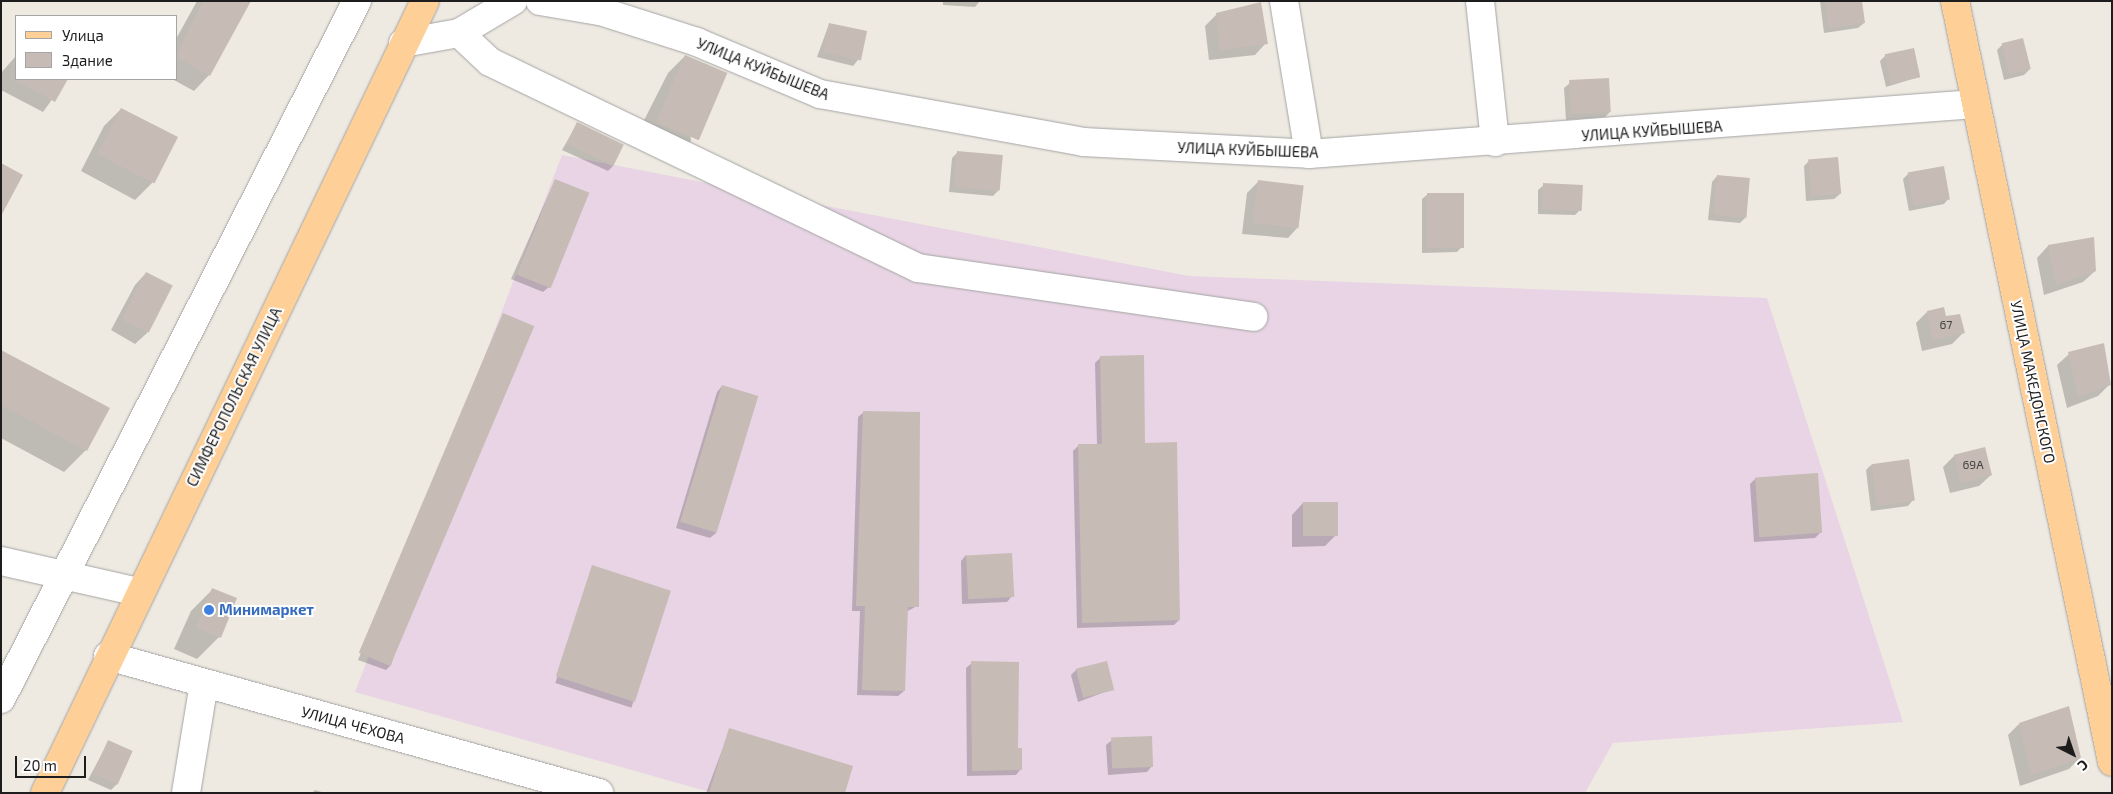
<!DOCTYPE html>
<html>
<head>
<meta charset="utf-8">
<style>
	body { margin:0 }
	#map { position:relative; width:2113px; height:794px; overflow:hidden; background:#eeeae2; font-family:"Exo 2",sans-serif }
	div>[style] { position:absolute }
	.industrial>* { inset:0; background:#e8d4e4 }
	.shadow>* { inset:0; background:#0003; transform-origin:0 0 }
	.building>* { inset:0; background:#c6bcb5; transform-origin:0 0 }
	.roads { filter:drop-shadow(0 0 1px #a4a4a4) drop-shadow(0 0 1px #a4a4a4) }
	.minor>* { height:28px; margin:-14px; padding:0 14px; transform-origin:14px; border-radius:14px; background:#fff }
	.major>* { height:28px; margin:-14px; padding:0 14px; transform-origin:14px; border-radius:14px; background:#fed098 }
	.dots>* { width:14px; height:14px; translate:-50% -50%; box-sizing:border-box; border:2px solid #fff; border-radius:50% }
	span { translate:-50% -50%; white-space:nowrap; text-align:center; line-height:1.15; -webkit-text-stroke:4px #fff; paint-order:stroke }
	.number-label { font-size:12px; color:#474543 }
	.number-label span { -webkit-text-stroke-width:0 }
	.street-label { font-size:15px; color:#1d1d1d }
	.shop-label { font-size:15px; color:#366cbe; font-weight:700 }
	.left { translate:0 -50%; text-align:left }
	.frame { position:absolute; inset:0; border:2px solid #1d1d1d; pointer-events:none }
	.legend { position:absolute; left:15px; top:15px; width:162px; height:65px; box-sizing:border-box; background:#fff; border:1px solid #a5a5a5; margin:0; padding:6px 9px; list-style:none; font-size:15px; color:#1d1d1d }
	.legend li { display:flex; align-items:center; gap:10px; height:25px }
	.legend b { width:25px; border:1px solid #a5a5a5 }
	.north { position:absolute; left:2048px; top:729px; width:50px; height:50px; -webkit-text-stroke:4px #fff; paint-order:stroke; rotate:139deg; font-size:14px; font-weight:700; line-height:20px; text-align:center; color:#1d1d1d }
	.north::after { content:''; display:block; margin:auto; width:18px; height:22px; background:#1d1d1d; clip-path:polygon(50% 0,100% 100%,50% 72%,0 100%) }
	.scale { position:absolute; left:15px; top:756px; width:71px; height:22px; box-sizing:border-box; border:2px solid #1d1d1d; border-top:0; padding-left:6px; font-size:15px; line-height:18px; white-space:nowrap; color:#1d1d1d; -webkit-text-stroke:4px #fff; paint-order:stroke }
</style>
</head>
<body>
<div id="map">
	<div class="industrial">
		<div style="clip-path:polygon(562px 155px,1189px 276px,1767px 298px,1903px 722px,1613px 743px,1585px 793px,713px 793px,355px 692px)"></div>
	</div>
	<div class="shadow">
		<div style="clip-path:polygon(197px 1px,249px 1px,209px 75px,194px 91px,172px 79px,176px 79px,176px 39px)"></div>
		<div style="clip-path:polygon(943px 1px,980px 1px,975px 7px,943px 5px)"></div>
		<div style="clip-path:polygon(1820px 1px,1861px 1px,1864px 23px,1858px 28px,1824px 33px)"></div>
		<div style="clip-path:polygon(1217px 14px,1266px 43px,1255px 55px,1209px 60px,1205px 26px)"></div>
		<div style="clip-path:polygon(829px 24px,858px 60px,853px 66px,817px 57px)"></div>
		<div style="clip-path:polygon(2002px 45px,2030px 69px,2024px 75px,2004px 80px,1997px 50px)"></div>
		<div style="clip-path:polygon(1886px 55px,1919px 77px,1886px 87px,1880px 61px)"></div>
		<div style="clip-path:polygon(685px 56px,691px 141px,674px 158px,635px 138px,668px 73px)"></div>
		<div style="clip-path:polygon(15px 57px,16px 79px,64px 83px,43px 112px,1px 90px,1px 73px)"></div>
		<div style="clip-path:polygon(1570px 83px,1610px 112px,1605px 117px,1566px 120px,1564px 88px)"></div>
		<div style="clip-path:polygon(121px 109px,176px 138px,152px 183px,135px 200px,81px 171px,104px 126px)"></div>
		<div style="clip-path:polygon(577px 124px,613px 166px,608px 171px,562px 150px)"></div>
		<div style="clip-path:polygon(958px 152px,998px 191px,993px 196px,949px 192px,952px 158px)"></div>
		<div style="clip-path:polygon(1809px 161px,1840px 194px,1834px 199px,1806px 201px,1804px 166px)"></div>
		<div style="clip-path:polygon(1943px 167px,1949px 198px,1944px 204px,1909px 211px,1903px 179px,1908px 174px)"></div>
		<div style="clip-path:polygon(1717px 176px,1746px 217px,1740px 223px,1708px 220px,1712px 182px)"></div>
		<div style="clip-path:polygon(555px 180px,549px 287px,543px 292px,511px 279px)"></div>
		<div style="clip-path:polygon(1259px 181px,1299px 226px,1288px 238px,1242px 234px,1247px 193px)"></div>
		<div style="clip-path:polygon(1544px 185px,1581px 209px,1575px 215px,1538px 214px,1538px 190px)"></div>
		<div style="clip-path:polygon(1428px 194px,1462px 247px,1457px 252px,1422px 253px,1422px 199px)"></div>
		<div style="clip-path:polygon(2092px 238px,2095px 271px,2083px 282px,2044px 295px,2037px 258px,2048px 246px)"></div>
		<div style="clip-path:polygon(146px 273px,147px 333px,135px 344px,111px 330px,135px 285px)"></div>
		<div style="clip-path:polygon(1927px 312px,1945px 318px,1963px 333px,1952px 344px,1922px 351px,1916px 323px)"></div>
		<div style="clip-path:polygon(503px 314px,391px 665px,386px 670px,358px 660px)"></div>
		<div style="clip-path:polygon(1px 352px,86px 450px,64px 472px,1px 438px)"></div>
		<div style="clip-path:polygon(2069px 354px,2109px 385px,2098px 396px,2067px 408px,2057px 365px)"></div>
		<div style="clip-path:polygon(1101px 357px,1144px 444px,1179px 620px,1174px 625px,1077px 628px,1073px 451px,1079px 445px,1097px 445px,1095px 363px)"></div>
		<div style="clip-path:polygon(722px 386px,716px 533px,710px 538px,676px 528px,717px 392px)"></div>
		<div style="clip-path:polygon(864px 412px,917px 606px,906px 612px,904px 691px,898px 696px,857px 695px,860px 611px,852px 611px,858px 417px)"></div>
		<div style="clip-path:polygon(1955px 455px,1991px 475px,1979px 486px,1950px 493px,1943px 467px)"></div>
		<div style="clip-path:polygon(1871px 465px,1913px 500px,1908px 506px,1871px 511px,1866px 470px)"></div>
		<div style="clip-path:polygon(1756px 478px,1821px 532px,1815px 538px,1754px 542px,1750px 484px)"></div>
		<div style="clip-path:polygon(1303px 503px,1337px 534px,1325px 546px,1292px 547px,1292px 515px)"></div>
		<div style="clip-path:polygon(966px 555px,1012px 596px,1007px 602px,962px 604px,961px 561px)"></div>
		<div style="left:593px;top:567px;width:80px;height:122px;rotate:18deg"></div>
		<div style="clip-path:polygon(213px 589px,219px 637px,197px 659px,174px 649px,191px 611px)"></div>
		<div style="clip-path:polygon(972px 663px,1017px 750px,1021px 769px,1016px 775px,967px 776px,966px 668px)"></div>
		<div style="clip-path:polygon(1077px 669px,1113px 689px,1078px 702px,1071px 675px)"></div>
		<div style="clip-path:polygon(2019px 724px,2080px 758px,2069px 769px,2020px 786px,2008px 735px)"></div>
		<div style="clip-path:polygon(730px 729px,844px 793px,706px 793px)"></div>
		<div style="clip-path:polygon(1112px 740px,1152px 766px,1147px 772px,1108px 775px,1106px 745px)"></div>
		<div style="clip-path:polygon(108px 742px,117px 784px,111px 790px,88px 780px)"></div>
		<div style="clip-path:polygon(315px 790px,325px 793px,312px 793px)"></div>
	</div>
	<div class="building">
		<div style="clip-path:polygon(203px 1px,251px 1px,210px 76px,176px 57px)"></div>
		<div style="clip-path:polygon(1825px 1px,1862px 1px,1865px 23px,1829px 28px)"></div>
		<div style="clip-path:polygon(1261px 2px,1268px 44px,1220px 50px,1216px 13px)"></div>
		<div style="left:829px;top:23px;width:39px;height:30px;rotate:12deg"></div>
		<div style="left:2023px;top:38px;width:32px;height:22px;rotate:76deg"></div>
		<div style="left:1914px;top:48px;width:30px;height:30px;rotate:78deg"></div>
		<div style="left:685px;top:55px;width:46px;height:73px;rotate:23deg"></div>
		<div style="left:1609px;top:78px;width:34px;height:40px;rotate:87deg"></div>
		<div style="clip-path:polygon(13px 79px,68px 79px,55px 102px)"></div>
		<div style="left:121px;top:108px;width:64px;height:52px;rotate:27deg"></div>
		<div style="left:577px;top:122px;width:52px;height:24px;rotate:26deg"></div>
		<div style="left:957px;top:151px;width:46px;height:36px;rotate:5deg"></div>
		<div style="left:1838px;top:157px;width:37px;height:30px;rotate:85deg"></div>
		<div style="clip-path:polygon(1px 163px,23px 175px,1px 216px)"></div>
		<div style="left:1944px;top:166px;width:34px;height:37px;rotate:80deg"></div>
		<div style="left:1717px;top:175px;width:33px;height:40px;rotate:5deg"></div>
		<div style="left:555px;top:179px;width:37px;height:103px;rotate:22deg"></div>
		<div style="left:1258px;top:180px;width:46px;height:43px;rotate:7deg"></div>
		<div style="left:1543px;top:183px;width:40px;height:26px;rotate:3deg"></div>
		<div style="left:1427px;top:193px;width:37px;height:55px"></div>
		<div style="clip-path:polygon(2094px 237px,2096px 271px,2056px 285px,2048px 245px)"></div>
		<div style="left:146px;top:272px;width:30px;height:53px;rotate:27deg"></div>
		<div style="clip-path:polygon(1944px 307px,1946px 316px,1960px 314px,1965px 333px,1933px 340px,1927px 311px)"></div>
		<div style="left:503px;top:313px;width:34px;height:369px;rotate:23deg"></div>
		<div style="clip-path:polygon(2104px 343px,2111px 385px,2078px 397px,2068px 352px)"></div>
		<div style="clip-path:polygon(1px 350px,110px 408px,87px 451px,1px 405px)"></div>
		<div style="clip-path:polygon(1144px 355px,1145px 443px,1177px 442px,1180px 620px,1082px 623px,1078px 444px,1102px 444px,1100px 356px)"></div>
		<div style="left:722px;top:385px;width:38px;height:143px;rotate:17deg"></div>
		<div style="clip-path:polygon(863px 411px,920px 412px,919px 607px,908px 607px,905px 691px,862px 690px,865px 606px,856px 606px)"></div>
		<div style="left:1985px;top:447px;width:29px;height:32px;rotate:76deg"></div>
		<div style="left:1909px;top:459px;width:42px;height:38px;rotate:82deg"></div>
		<div style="left:1818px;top:473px;width:60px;height:63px;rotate:86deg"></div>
		<div style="left:1303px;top:502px;width:35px;height:34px"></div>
		<div style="left:1012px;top:553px;width:44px;height:46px;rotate:87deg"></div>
		<div style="left:592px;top:565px;width:83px;height:117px;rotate:18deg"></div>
		<div style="left:212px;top:588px;width:27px;height:43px;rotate:22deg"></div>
		<div style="clip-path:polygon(971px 661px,1019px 662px,1018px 748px,1022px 748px,1022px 770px,972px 771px)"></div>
		<div style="left:1107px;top:661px;width:30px;height:32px;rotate:76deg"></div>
		<div style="clip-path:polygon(2069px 706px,2081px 758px,2031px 775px,2019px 723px)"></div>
		<div style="clip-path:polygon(729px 728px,853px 766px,845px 793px,709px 793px)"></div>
		<div style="left:1152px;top:736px;width:31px;height:41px;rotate:88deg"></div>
		<div style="left:108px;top:740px;width:27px;height:37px;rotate:24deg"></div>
	</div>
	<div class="roads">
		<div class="minor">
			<div style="left:540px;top:1px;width:61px;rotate:9.5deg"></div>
			<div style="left:600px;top:11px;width:102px;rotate:17.7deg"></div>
			<div style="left:697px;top:42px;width:134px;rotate:22.9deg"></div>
			<div style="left:820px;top:94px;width:267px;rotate:10.3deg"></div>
			<div style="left:1083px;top:142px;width:226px;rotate:3deg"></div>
			<div style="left:1309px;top:154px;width:668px;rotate:-4.29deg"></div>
			<div style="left:1284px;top:1px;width:155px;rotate:80.7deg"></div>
			<div style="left:1480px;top:1px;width:142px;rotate:83.9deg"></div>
			<div style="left:459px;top:33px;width:42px;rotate:43.1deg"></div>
			<div style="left:490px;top:62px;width:475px;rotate:25.7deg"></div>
			<div style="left:918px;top:268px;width:339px;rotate:8.3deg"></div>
			<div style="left:403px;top:43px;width:57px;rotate:-10.1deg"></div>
			<div style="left:459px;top:33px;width:63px;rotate:-30.7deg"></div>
			<div style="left:1px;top:561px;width:141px;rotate:12.7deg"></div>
			<div style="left:108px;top:656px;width:510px;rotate:15.59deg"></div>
			<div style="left:1px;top:699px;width:784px;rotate:-62.98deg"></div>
			<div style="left:186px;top:793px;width:111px;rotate:-80.7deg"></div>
		</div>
		<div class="major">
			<div style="left:1955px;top:1px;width:777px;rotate:78.34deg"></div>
			<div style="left:45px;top:793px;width:878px;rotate:-64.37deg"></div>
		</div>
	</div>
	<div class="dots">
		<div style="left:209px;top:610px;background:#3f7fe0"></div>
	</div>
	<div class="number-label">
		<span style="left:1946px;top:325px">67</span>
		<span style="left:1973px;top:465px">69А</span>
	</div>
	<div class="street-label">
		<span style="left:763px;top:69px;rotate:22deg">УЛИЦА КУЙБЫШЕВА</span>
		<span style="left:1652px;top:131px;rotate:-4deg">УЛИЦА КУЙБЫШЕВА</span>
		<span style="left:1248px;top:150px;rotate:2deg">УЛИЦА КУЙБЫШЕВА</span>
		<span style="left:2033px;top:382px;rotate:78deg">УЛИЦА МАКЕДОНСКОГО</span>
		<span style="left:234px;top:397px;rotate:-64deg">СИМФЕРОПОЛЬСКАЯ УЛИЦА</span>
		<span style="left:353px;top:725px;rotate:15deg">УЛИЦА ЧЕХОВА</span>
	</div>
	<div class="shop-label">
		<span class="left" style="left:219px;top:610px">Минимаркет</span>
	</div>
	<div class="frame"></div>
	<ul class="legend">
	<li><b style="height:6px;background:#fed098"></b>Улица</li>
	<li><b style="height:14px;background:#c6bcb5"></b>Здание</li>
	</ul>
	<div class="north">С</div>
	<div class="scale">20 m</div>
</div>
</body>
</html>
